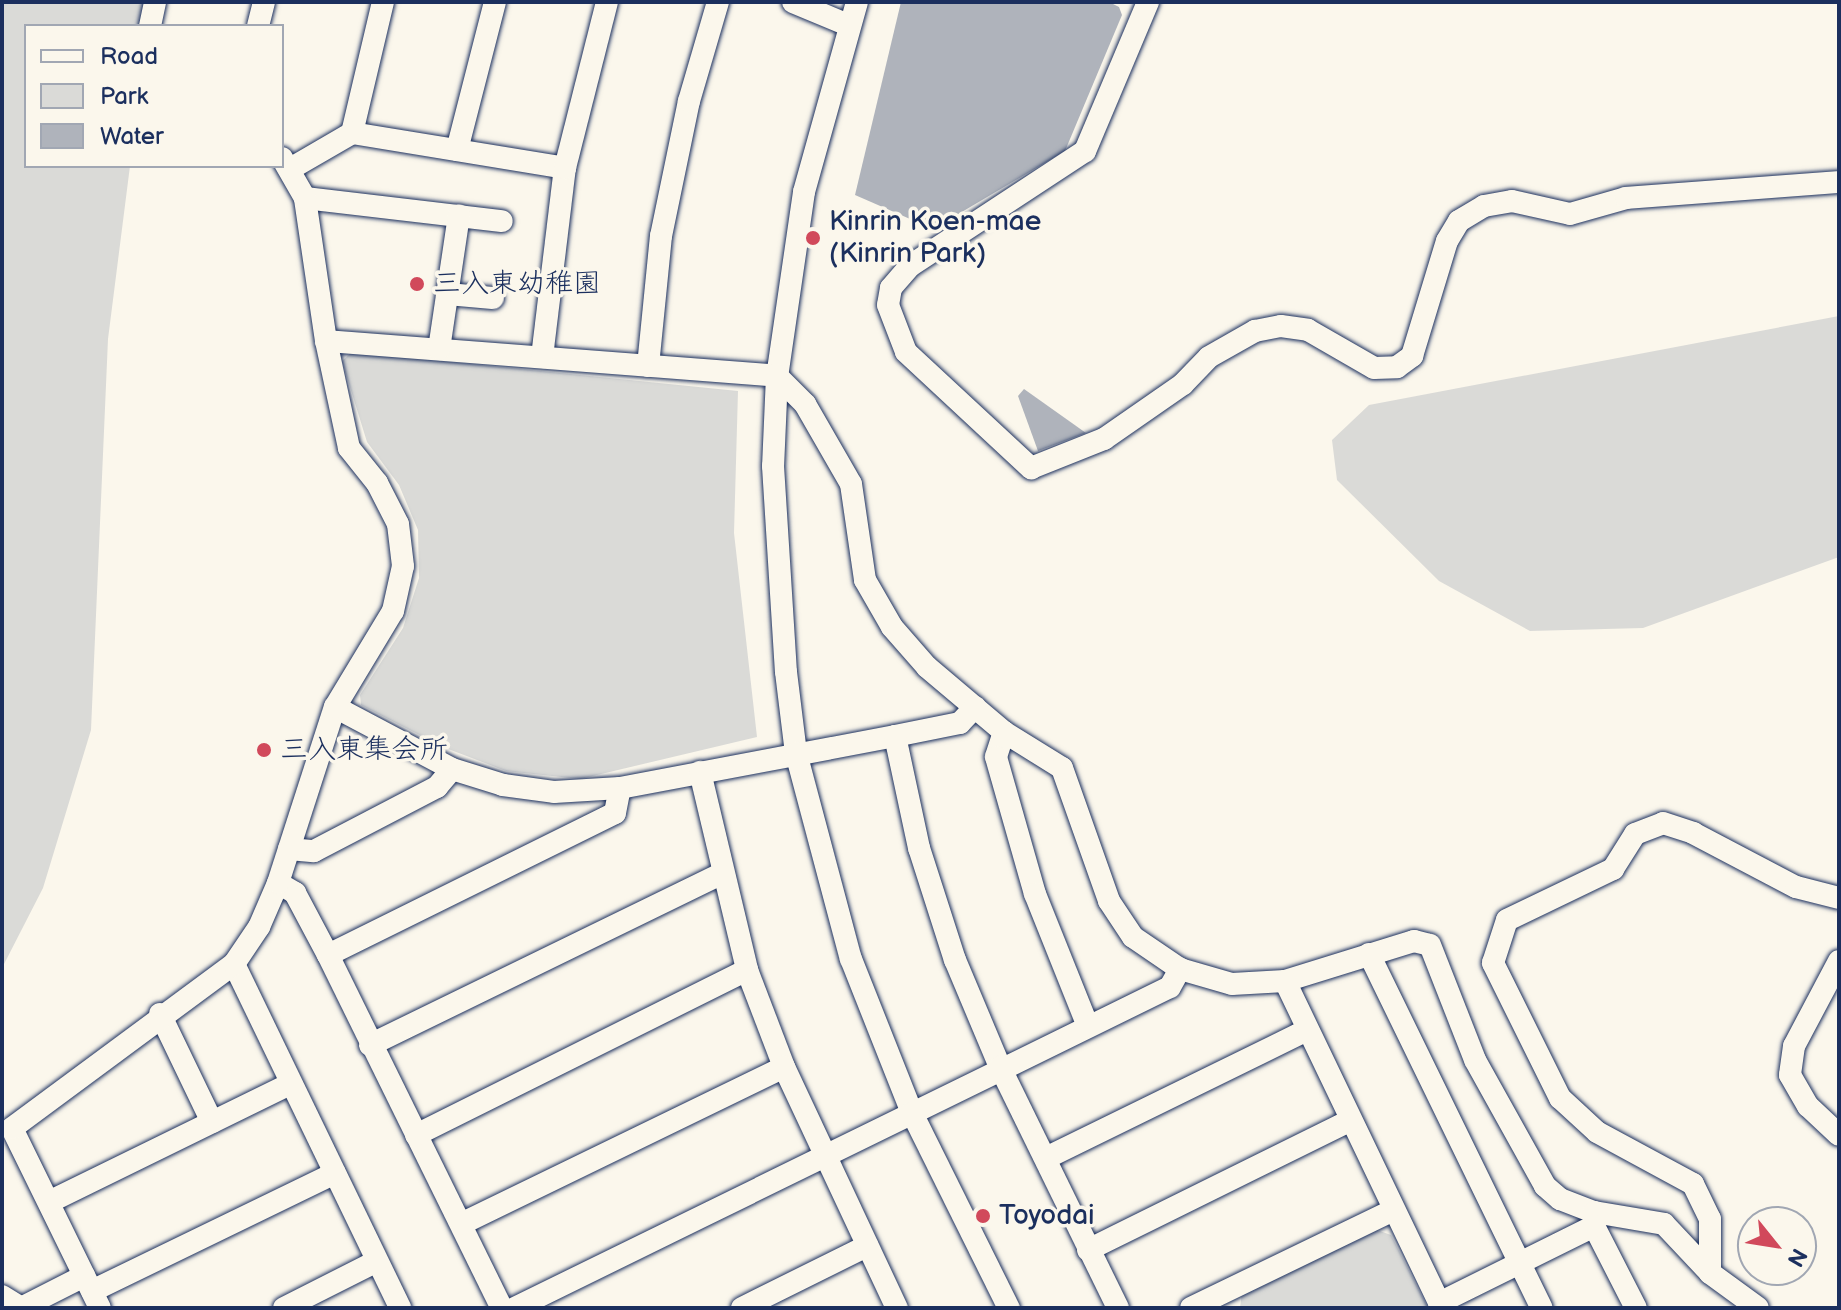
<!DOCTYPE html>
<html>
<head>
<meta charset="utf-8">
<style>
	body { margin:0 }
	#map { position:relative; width:1841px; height:1310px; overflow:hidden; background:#fbf7ec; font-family:"Balsamiq Sans","Klee One",sans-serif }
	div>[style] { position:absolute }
	.green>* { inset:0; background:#dadad7 }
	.water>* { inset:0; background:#afb3bb }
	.roads { filter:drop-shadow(0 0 2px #1b2f5e) drop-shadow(0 0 2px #1b2f5e) }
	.minor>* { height:22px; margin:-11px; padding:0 11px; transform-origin:11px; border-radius:11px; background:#fbf7ec }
	.dots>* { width:22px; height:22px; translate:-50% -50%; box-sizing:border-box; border:4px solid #fbf7ec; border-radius:50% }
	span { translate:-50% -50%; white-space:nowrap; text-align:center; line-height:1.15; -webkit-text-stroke:7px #fbf7ec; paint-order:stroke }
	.poi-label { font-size:28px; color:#1b2f5e }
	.left { translate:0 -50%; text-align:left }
	.frame { position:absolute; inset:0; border:4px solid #1b2f5e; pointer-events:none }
	.legend { position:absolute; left:24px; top:24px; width:260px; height:144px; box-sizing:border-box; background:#fbf7ec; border:2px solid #a1a7b3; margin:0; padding:10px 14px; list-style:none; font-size:24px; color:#1b2f5e }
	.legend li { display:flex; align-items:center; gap:16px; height:40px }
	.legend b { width:40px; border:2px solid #a1a7b3 }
	.north { position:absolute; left:1737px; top:1206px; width:80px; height:80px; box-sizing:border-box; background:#fbf7ec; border:2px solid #a1a7b3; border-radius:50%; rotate:120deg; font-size:22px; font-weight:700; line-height:32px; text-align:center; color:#1b2f5e }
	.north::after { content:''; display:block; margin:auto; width:28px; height:36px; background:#d1495b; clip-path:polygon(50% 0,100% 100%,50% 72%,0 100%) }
</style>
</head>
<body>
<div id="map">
	<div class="green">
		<div style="clip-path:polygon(2px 2px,151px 2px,148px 26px,26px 26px,26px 166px,130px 166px,108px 339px,91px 730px,43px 888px,2px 968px)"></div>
		<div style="clip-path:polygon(1839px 316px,1839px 557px,1643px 628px,1530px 631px,1439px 581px,1337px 480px,1332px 440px,1369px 405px)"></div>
		<div style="clip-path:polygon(352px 352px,738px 391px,734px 533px,757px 737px,580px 779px,506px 771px,443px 747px,361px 705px,360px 695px,403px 628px,419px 578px,418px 530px,399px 485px,367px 442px,342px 361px)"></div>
		<div style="clip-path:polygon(1377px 1230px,1391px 1235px,1428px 1308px,1240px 1308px,1242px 1293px)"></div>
	</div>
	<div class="water">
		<div style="clip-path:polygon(901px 2px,1109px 2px,1119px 7px,1122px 15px,1065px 151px,933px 229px,855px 195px)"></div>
		<div style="clip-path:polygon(1024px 389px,1086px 433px,1038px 451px,1018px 396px)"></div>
	</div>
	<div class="roads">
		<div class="minor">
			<div style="left:793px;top:2px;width:60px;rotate:22.7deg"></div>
			<div style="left:857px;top:2px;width:197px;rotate:105.6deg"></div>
			<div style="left:804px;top:192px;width:186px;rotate:98.3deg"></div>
			<div style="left:777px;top:376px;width:90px;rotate:92.5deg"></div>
			<div style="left:773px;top:466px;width:206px;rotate:86.4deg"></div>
			<div style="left:786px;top:672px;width:82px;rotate:83deg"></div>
			<div style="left:796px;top:753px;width:213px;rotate:75.1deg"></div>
			<div style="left:851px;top:959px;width:166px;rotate:68.4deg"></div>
			<div style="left:912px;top:1113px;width:218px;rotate:63.6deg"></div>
			<div style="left:1148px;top:2px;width:162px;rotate:112.9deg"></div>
			<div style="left:1085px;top:151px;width:209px;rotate:146.7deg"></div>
			<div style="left:910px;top:266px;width:29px;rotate:131deg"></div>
			<div style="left:891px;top:288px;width:17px;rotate:100deg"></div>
			<div style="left:888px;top:305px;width:50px;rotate:69deg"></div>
			<div style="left:906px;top:352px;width:171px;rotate:42.9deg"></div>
			<div style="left:1031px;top:468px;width:79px;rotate:-21.7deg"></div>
			<div style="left:1104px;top:439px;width:96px;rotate:-34.8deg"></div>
			<div style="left:1183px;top:384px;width:37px;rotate:-46deg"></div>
			<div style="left:1209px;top:357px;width:53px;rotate:-29.5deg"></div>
			<div style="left:1255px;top:331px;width:26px;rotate:-11deg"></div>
			<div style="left:1281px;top:326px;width:27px;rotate:8deg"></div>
			<div style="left:1308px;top:330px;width:76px;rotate:29.9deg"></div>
			<div style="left:1374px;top:368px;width:23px;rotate:-2deg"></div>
			<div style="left:1397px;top:367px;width:19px;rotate:-36deg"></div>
			<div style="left:1412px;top:356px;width:120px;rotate:-73.1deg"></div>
			<div style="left:1447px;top:241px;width:23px;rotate:-59deg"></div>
			<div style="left:1459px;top:221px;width:29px;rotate:-31deg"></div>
			<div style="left:1484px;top:206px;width:28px;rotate:-10deg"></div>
			<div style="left:1512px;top:201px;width:59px;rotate:12.6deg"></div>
			<div style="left:1570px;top:214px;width:58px;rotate:-15.9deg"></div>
			<div style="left:1626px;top:198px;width:214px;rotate:-4.3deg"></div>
			<div style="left:150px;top:26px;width:25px;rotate:-78deg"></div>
			<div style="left:258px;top:26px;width:25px;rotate:-76deg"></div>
			<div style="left:352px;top:133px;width:135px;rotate:-76.7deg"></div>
			<div style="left:457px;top:150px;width:153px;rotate:-75.6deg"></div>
			<div style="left:290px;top:169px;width:72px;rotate:-30.1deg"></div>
			<div style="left:352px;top:133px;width:216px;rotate:9.3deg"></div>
			<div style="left:305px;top:198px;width:198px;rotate:6.7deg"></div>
			<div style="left:447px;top:294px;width:46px;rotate:5deg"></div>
			<div style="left:326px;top:341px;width:452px;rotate:4.4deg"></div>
			<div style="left:777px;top:376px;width:40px;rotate:45deg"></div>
			<div style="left:805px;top:404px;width:92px;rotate:60.1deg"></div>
			<div style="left:851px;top:484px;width:97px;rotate:81.7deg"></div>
			<div style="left:865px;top:580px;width:54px;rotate:60.1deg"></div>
			<div style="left:892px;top:627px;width:53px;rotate:48.8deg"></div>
			<div style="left:927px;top:667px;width:101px;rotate:40.2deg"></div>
			<div style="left:1004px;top:732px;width:68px;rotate:31.8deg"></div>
			<div style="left:1062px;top:768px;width:141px;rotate:70.5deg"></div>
			<div style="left:1109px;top:901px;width:43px;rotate:56.3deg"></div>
			<div style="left:1133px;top:937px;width:57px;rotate:34.2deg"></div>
			<div style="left:1180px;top:969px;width:54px;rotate:16.1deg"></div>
			<div style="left:1232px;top:984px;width:53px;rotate:-3.2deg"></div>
			<div style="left:1285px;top:981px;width:135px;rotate:-17.2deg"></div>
			<div style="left:1414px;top:941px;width:16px;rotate:14deg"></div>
			<div style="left:1430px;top:945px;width:123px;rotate:68.6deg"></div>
			<div style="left:1475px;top:1060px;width:144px;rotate:60.9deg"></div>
			<div style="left:1545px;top:1186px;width:20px;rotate:41deg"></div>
			<div style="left:1560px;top:1199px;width:36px;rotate:21deg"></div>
			<div style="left:1594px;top:1212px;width:71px;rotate:9.7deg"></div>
			<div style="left:1664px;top:1224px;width:67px;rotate:46.8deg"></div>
			<div style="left:1710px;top:1273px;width:59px;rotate:36.1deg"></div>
			<div style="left:439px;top:349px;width:135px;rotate:-81.5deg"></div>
			<div style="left:542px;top:357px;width:190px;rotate:-83.1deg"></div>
			<div style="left:565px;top:168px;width:171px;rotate:-75.8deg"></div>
			<div style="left:648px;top:366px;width:131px;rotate:-84.3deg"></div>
			<div style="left:661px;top:236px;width:138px;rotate:-78.3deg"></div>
			<div style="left:689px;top:101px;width:103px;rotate:-73.7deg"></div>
			<div style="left:335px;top:707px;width:132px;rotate:27.9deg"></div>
			<div style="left:452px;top:769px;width:53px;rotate:17.4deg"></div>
			<div style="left:503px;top:785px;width:51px;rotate:7.8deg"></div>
			<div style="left:554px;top:792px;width:66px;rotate:-3.5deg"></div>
			<div style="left:620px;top:788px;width:280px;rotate:-10.7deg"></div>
			<div style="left:895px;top:736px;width:66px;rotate:-11.3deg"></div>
			<div style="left:960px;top:723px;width:22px;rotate:-47deg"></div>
			<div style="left:1004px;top:732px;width:26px;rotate:108deg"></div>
			<div style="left:996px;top:757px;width:142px;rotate:74.1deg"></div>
			<div style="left:1035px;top:894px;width:140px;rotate:68.2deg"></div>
			<div style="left:895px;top:736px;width:115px;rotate:77.9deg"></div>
			<div style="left:919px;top:848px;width:118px;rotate:72.2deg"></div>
			<div style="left:955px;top:960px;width:116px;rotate:67.2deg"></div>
			<div style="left:1000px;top:1067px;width:268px;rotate:63.9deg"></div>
			<div style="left:700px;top:772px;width:204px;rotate:76.6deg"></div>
			<div style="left:747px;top:970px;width:104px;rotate:69.1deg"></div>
			<div style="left:784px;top:1067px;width:266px;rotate:64.9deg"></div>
			<div style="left:289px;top:849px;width:25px;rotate:5deg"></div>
			<div style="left:314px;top:851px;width:139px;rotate:-27.5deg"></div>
			<div style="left:437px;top:787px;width:23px;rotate:-50deg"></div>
			<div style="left:278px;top:883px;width:20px;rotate:30deg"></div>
			<div style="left:295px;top:893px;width:70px;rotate:62deg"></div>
			<div style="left:328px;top:955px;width:394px;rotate:63.8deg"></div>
			<div style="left:1369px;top:954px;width:394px;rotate:64deg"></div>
			<div style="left:328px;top:955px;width:320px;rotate:-26.3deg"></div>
			<div style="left:615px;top:813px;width:25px;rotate:-79deg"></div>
			<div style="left:1839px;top:961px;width:96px;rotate:117.9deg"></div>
			<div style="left:1794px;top:1046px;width:29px;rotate:98deg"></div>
			<div style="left:1790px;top:1075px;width:36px;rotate:60deg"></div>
			<div style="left:1808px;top:1106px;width:42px;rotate:43.1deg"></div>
			<div style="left:234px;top:964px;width:382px;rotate:64.2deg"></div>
			<div style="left:1285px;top:981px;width:363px;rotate:64.4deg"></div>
			<div style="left:160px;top:1014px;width:120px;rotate:64.3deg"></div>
			<div style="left:370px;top:1045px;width:390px;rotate:-26deg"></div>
			<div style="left:416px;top:1135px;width:370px;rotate:-26.5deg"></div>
			<div style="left:1046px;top:1158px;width:291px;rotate:-26.1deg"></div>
			<div style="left:49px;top:1202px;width:268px;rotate:-26.1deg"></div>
			<div style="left:1594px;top:1212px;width:14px;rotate:90deg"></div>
			<div style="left:1594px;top:1226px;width:92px;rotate:62.9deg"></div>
			<div style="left:461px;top:1224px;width:359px;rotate:-25.9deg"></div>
			<div style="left:1088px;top:1250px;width:291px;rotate:-26.3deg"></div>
			<div style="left:1710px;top:1273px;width:54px;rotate:-90deg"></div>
			<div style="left:1710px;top:1219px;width:39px;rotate:-116deg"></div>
			<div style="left:1693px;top:1184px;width:109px;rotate:-151.6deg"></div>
			<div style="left:1597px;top:1132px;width:50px;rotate:-137.4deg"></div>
			<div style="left:1560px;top:1098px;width:151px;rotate:-116.4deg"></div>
			<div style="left:1493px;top:963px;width:45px;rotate:-72deg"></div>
			<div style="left:1507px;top:920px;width:118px;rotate:-25.7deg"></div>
			<div style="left:1613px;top:869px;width:41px;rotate:-57.8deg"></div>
			<div style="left:1635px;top:834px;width:30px;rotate:-21deg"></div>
			<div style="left:1663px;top:823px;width:32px;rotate:18deg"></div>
			<div style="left:1693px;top:833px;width:116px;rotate:27.7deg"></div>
			<div style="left:1796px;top:887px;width:44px;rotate:14.3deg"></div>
			<div style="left:92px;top:1291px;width:270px;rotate:-25.9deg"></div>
			<div style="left:2px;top:1296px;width:22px;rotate:32deg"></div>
			<div style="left:21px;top:1308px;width:71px;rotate:-26.9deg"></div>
			<div style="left:1439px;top:1303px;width:173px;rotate:-26.4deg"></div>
			<div style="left:100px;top:1308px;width:200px;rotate:-116.1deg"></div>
			<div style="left:12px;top:1128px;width:276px;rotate:-36.5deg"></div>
			<div style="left:234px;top:964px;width:45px;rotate:-56deg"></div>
			<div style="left:259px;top:927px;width:48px;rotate:-66.6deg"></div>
			<div style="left:278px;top:883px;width:185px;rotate:-72.1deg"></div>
			<div style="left:335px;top:707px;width:112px;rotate:-58.9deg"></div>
			<div style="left:393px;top:611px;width:46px;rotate:-77.5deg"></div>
			<div style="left:403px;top:566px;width:42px;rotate:-96.8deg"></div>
			<div style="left:398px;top:524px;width:46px;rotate:-117.1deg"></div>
			<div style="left:377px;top:483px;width:45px;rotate:-128.7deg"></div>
			<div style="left:349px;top:448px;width:109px;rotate:-102.1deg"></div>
			<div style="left:326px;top:341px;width:145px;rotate:-98.4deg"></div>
			<div style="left:305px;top:198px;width:46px;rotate:-119.9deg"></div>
			<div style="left:284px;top:1308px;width:104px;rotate:-26.8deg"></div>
			<div style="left:515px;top:1308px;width:729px;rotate:-26.11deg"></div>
			<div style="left:1170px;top:987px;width:21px;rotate:-61deg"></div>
			<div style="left:742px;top:1308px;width:140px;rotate:-26.4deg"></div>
			<div style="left:1191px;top:1308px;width:223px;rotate:-25.8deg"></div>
		</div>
	</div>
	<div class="dots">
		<div style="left:813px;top:238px;background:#d1495b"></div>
		<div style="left:417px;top:284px;background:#d1495b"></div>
		<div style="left:264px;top:750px;background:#d1495b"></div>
		<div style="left:983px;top:1216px;background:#d1495b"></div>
	</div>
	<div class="poi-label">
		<span class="left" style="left:829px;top:238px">Kinrin Koen-mae<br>(Kinrin Park)</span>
		<span class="left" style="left:433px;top:284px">三入東幼稚園</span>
		<span class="left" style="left:280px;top:750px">三入東集会所</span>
		<span class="left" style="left:999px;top:1216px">Toyodai</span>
	</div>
	<div class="frame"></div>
	<ul class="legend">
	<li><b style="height:10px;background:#fbf7ec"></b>Road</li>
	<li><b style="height:22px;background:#dadad7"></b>Park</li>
	<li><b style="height:22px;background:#afb3bb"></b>Water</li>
	</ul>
	<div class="north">N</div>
</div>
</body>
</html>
